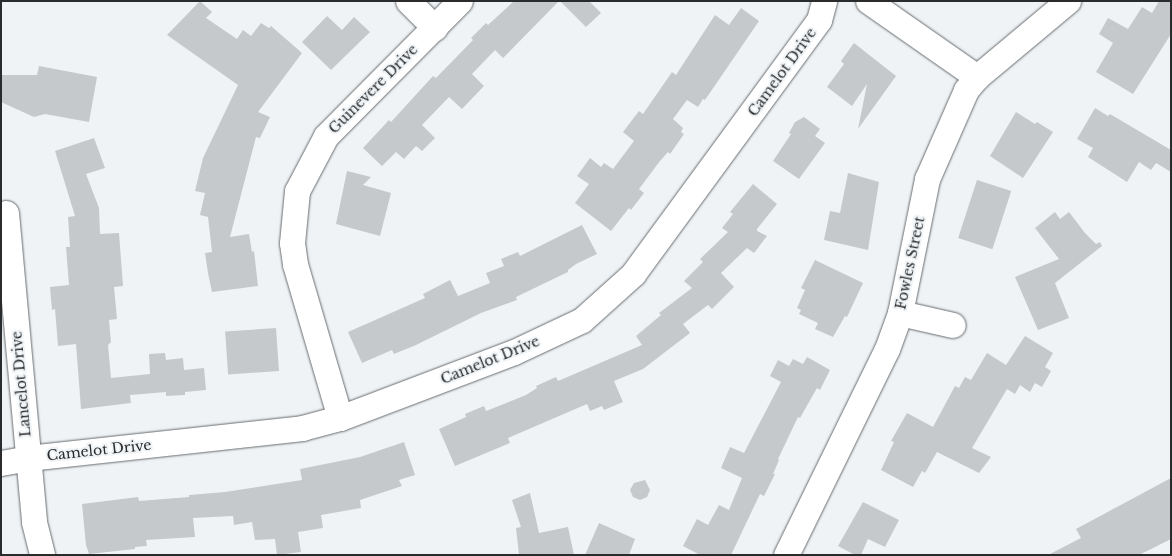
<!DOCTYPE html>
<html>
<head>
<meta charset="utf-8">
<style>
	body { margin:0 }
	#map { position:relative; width:1172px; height:556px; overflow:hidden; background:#eff3f6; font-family:"Libre Baskerville",serif }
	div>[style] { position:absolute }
	.building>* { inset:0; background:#c5c9cc; transform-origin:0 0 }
	.roads { filter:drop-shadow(0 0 1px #686c6f) drop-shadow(0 0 1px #686c6f) }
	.minor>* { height:25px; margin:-12.5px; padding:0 12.5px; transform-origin:12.5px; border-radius:12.5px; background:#fff }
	span { translate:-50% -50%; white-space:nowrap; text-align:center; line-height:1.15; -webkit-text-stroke:4px #eff3f6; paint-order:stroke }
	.street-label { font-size:14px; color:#2a2b2c }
	.frame { position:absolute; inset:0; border:2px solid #2a2b2c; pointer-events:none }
</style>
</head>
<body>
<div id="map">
	<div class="building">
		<div style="clip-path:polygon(200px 1px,212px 12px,206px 18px,237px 39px,243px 30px,251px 36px,261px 23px,269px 28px,271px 26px,302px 53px,258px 112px,270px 117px,260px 138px,256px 137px,230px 237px,249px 234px,252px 252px,254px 251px,258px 286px,212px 292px,208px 273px,205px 253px,212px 252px,208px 217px,200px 215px,205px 193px,195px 191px,203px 158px,238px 85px,167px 35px)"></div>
		<div style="clip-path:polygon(514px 1px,559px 1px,503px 58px,495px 50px,472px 74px,484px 86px,462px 109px,449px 97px,422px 125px,435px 138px,422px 151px,416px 146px,404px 159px,396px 152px,382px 166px,363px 148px,389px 120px,391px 122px,433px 76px,436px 78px,473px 40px,471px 38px,486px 23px,488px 25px)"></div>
		<div style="clip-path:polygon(560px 1px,589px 1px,601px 13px,586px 27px)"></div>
		<div style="clip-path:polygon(1159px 1px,1171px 1px,1171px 34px,1133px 94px,1096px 72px,1113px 43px,1099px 34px,1108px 18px,1128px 29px,1142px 7px,1152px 13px)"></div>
		<div style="clip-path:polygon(741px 8px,759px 21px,705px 100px,703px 99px,698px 107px,687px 100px,673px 119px,683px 128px,681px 132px,684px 134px,670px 154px,668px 152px,660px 161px,639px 189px,644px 193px,631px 210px,629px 208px,611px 231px,575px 203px,589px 184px,577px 176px,590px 158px,601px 167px,604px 163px,613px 169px,634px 141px,623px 132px,639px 111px,643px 114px,672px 72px,676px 75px,715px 15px,729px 25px)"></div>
		<div style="clip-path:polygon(327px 16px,342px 30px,354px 17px,370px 32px,331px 70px,302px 42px)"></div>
		<div style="clip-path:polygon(854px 43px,896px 76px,858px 129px,867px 84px,852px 106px,827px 87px,844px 64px,841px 61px)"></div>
		<div style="clip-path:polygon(39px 66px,97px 77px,89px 122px,45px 114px,34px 117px,1px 102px,1px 75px,37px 75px)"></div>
		<div style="clip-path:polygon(1095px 108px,1108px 116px,1110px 114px,1171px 150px,1171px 172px,1156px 163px,1151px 170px,1139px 162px,1127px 182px,1088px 157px,1093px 148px,1077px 139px)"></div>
		<div style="clip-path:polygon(1016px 112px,1035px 124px,1037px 122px,1053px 132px,1023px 178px,990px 156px)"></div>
		<div style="clip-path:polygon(804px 117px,820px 129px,815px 136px,825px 143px,799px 179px,773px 161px,791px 134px,789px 133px,795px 122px)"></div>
		<div style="clip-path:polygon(94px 138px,105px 168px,86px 174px,99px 208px,100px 234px,119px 233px,123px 286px,114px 287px,117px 319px,109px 320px,111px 342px,108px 345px,111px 378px,150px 374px,149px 354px,165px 353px,166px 360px,183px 358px,184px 370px,204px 368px,206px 390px,185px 392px,185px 395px,166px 396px,166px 392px,130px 395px,131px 403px,81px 409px,76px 344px,58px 346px,55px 309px,52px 310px,50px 287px,69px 285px,66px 247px,70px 247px,68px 217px,75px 216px,55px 151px)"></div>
		<div style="clip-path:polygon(347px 171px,371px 177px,363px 185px,391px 193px,380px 236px,336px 224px)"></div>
		<div style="clip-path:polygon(848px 173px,879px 182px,868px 250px,824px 240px,830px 211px,840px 213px)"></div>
		<div style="left:977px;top:180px;width:36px;height:61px;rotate:18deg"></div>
		<div style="clip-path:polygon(753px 184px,777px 204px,757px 229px,757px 231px,767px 236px,754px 253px,747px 248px,721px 273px,734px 287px,712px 309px,708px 305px,683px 324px,690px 333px,643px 369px,614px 381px,623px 402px,604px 410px,602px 406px,590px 411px,587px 404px,508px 438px,510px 443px,455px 466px,439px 429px,466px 417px,465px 414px,484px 406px,486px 411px,526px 395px,537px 388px,536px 386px,556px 377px,558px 381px,642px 345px,636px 336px,661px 315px,659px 313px,692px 288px,684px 281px,703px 262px,700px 259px,728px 232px,722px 228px,733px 214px,730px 212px)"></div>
		<div style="clip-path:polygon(1055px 212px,1060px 219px,1069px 212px,1085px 233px,1096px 244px,1100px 242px,1102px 246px,1055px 283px,1069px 318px,1038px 330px,1015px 277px,1059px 259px,1035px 228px)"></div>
		<div style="clip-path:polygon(582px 225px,597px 254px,576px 264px,568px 270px,568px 272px,516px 297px,517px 300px,481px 313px,416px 345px,394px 354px,392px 350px,362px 363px,348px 332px,425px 298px,423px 294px,450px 280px,458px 296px,490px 283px,486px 273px,504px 266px,501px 259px,518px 252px,520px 256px)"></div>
		<div style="clip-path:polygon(815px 260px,863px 283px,847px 317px,845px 316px,833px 337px,815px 329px,818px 323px,799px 314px,801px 310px,797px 308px,805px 290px,801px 288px)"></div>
		<div style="left:276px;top:328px;width:43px;height:51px;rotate:86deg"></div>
		<div style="clip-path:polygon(1025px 336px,1053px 353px,1045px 367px,1051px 371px,1042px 387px,1035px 383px,1030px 392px,1020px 385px,1015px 394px,1007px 389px,972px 448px,991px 457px,979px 473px,937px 452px,925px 473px,922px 471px,913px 487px,881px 470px,894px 442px,891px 441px,907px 413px,933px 427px,955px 386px,959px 388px,965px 377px,971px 380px,987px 353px,1006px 365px)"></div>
		<div style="clip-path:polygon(807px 357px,830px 370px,820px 390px,817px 388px,800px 418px,798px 417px,778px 459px,779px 460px,773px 474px,775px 474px,764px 496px,760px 494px,731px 555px,700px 555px,683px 546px,697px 519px,708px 525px,719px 505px,729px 510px,742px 478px,721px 468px,730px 447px,744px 453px,781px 382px,770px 376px,778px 360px,789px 366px,793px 359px,803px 364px)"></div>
		<div style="clip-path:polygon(404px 442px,415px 475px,399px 480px,402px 486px,360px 500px,361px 508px,321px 515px,323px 528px,298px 532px,301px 552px,277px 555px,275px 539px,255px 540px,252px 522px,234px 525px,233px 516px,193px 518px,195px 537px,146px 540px,147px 546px,135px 547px,135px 549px,89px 554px,86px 545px,82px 504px,138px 497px,139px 501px,189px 497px,189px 495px,225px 492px,302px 480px,300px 469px,360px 457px)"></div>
		<div style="clip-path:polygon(1171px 478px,1171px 539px,1139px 555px,1048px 555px,1081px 538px,1076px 529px)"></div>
		<div style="clip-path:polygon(645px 480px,650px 490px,647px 497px,640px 500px,633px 497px,630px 490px,634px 483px)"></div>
		<div style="clip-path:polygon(530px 493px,539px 533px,568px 527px,574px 555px,519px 555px,516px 528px,521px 527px,512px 500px)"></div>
		<div style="clip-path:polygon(863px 502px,899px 520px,885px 547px,868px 539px,861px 555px,855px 555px,838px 546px)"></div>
		<div style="clip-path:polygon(599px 523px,635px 539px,629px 555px,585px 555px)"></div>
	</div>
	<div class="roads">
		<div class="minor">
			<div style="left:408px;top:1px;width:38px;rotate:45deg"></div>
			<div style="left:868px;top:1px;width:133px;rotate:34.9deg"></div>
			<div style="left:6px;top:213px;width:310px;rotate:84.8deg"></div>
			<div style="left:34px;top:522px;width:34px;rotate:76deg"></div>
			<div style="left:900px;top:313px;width:54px;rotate:12.8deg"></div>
			<div style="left:340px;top:418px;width:160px;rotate:-106.3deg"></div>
			<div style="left:295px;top:264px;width:21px;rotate:-98deg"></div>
			<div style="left:292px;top:243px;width:52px;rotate:-84.5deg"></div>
			<div style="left:297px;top:191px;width:62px;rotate:-62.2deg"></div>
			<div style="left:326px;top:136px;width:190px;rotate:-45.2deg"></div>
			<div style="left:1px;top:463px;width:27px;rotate:-10deg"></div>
			<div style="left:28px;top:458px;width:276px;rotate:-6.2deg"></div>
			<div style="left:302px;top:428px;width:39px;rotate:-15deg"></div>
			<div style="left:340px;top:418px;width:186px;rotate:-20.8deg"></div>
			<div style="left:514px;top:352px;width:75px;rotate:-25.2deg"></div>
			<div style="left:582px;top:320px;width:69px;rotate:-42deg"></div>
			<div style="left:633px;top:274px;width:315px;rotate:-53.8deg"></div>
			<div style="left:819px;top:20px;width:20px;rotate:-75deg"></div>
			<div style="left:786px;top:555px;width:229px;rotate:-63.9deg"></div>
			<div style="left:887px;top:349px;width:38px;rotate:-70deg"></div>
			<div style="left:900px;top:313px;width:137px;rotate:-78.6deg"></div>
			<div style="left:927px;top:179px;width:97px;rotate:-66.3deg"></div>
			<div style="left:966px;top:90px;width:17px;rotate:-50deg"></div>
			<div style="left:977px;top:77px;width:119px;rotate:-39.9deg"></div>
		</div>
	</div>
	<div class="street-label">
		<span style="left:782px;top:72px;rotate:-54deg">Camelot Drive</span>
		<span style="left:373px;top:89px;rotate:-45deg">Guinevere Drive</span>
		<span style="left:910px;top:263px;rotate:-78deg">Fowles Street</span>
		<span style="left:490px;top:360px;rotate:-22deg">Camelot Drive</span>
		<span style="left:21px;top:384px;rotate:-95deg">Lancelot Drive</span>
		<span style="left:99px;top:450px;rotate:-6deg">Camelot Drive</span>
	</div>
	<div class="frame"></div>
</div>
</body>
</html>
